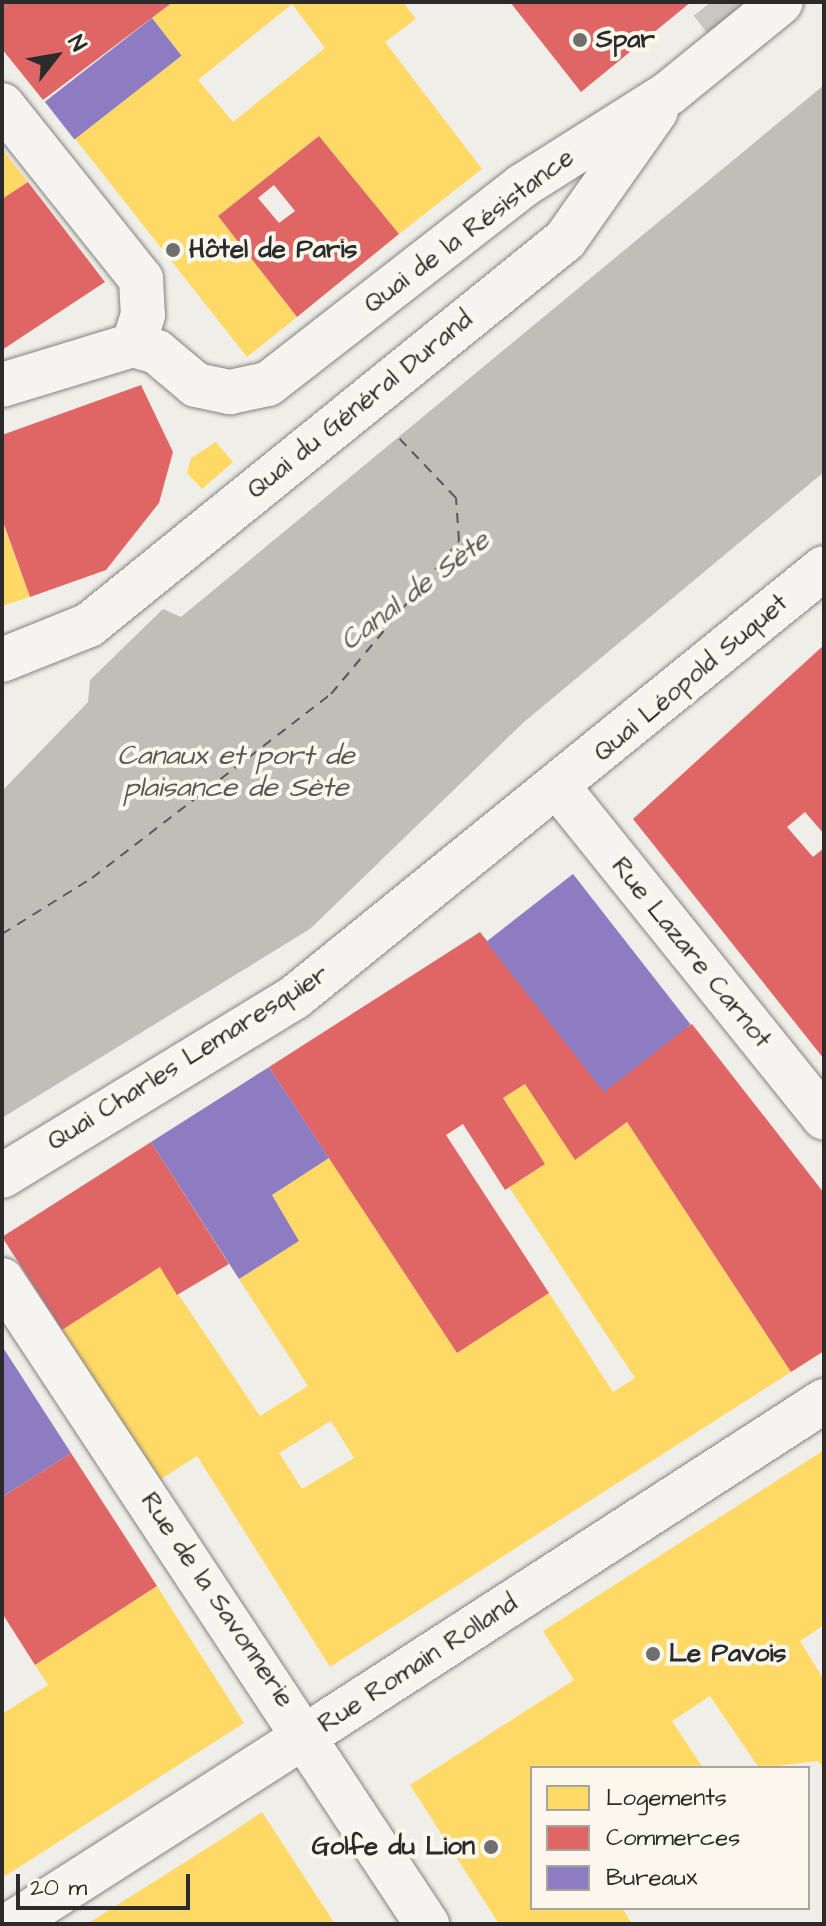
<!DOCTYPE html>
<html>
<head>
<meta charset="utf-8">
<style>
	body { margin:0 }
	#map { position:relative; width:826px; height:1926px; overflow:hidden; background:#f0eee8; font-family:"Architects Daughter",sans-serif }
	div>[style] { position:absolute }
	.water>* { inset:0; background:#c0beb7 }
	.homes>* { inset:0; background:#ffd966 }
	.shops>* { inset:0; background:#e06666 }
	.offices>* { inset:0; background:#8e7cc3; transform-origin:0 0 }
	.ferry>* { height:2px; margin-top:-1px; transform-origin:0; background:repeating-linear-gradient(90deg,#585755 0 10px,transparent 0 18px) }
	.street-tunnel>* { height:44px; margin-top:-22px; transform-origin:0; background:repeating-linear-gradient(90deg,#c9c7c2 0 44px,transparent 0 66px) }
	.roads { filter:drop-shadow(0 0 2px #848380) drop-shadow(0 0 2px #848380) }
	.street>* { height:44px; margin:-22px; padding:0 22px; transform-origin:22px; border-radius:22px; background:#f5f4f0 }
	.secondary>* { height:44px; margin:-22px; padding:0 22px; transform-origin:22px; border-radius:22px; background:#f5f4f0 }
	.dots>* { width:22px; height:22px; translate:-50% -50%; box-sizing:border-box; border:4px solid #fbf7ec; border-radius:50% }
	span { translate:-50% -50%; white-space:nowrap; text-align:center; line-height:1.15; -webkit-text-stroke:8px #fbf7ec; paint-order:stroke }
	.poi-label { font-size:26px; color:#2b2b2b; font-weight:700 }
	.left { translate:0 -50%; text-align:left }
	.right { translate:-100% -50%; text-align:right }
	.street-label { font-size:26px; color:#2b2b2b }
	.water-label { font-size:28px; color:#585755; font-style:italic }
	.frame { position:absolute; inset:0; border:4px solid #2b2b2b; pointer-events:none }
	.legend { position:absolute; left:530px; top:1766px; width:280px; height:144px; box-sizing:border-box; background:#fbf7ec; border:2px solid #a8a59f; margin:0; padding:10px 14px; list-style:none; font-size:24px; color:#2b2b2b }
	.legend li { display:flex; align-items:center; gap:16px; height:40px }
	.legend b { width:40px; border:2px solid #a8a59f }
	.north { position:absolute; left:16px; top:16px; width:80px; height:80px; -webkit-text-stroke:6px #fbf7ec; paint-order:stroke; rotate:59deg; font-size:22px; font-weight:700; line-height:32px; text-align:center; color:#2b2b2b }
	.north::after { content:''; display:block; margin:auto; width:28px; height:36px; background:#2b2b2b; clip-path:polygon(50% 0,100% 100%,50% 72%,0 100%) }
	.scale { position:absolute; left:16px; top:1874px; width:174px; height:36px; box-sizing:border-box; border:4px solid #2b2b2b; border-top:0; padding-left:10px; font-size:24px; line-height:28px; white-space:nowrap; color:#2b2b2b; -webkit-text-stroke:6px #fbf7ec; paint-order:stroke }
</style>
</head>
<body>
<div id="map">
	<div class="water">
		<div style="clip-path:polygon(824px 85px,824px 472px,524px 722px,310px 929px,2px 1118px,2px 791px,88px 702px,90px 680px,163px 609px,181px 617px)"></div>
	</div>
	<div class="homes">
		<div style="clip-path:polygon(evenodd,173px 2px,403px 2px,416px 19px,385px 42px,482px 169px,399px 234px,319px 136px,218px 216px,297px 317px,247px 357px,73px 136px,182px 56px,152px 18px,173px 2px,292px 4px,325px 48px,233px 122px,198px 80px,292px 4px)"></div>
		<div style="clip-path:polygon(2px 149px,28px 182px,2px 199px)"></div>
		<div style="clip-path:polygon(216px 442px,233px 462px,202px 489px,187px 473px,191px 458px)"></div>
		<div style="clip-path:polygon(2px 521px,30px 597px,2px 606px)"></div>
		<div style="clip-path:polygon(evenodd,525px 1084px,575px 1160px,627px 1122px,791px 1372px,330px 1667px,197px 1456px,158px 1481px,62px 1330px,160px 1267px,260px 1416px,308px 1386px,239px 1279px,299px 1241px,272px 1195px,329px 1158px,457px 1353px,549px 1293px,613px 1392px,635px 1378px,509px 1187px,545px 1164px,503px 1098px,525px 1084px,331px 1421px,354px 1458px,302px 1489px,279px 1453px,331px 1421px)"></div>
		<div style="clip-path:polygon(824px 1450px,824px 1625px,800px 1641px,824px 1680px,824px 1770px,818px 1761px,759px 1768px,710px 1696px,672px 1721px,703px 1768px,532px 1768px,532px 1908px,622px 1908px,632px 1924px,499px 1924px,410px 1785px,574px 1680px,543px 1631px)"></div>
		<div style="clip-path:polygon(157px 1586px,244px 1723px,2px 1878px,2px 1714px,48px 1685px,35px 1665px)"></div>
		<div style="clip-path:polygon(262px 1812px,335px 1924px,87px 1924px,228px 1835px)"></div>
	</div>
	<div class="shops">
		<div style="clip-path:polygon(2px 2px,173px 2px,43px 100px,2px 49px)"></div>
		<div style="clip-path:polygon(510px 2px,691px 2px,581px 92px)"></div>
		<div style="clip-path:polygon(evenodd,319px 136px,399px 234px,297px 317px,218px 216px,319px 136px,274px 185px,295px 211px,279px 223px,258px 198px,274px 185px)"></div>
		<div style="clip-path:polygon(28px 182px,105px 282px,2px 350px,2px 199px)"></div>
		<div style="clip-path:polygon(141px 385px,173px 452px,159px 503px,106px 570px,30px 597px,2px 519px,2px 435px)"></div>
		<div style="clip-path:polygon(824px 645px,824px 834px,805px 812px,787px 827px,813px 857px,824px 848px,824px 1059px,633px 819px)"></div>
		<div style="clip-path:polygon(480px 932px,599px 1084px,692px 1024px,824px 1193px,824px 1351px,791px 1372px,627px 1122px,575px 1160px,525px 1084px,503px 1098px,545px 1164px,505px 1190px,463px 1124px,446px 1135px,549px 1293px,457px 1353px,269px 1067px)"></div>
		<div style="clip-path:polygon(151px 1142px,229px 1264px,177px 1295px,160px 1267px,62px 1330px,2px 1237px)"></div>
		<div style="clip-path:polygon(71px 1453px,157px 1586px,35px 1665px,2px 1613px,2px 1497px)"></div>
	</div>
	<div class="offices">
		<div style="left:152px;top:18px;width:48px;height:136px;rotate:52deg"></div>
		<div style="left:573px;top:874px;width:191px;height:110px;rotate:52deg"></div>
		<div style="clip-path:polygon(269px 1067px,329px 1158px,272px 1195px,299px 1241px,239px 1279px,151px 1142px)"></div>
		<div style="clip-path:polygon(2px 1346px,71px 1453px,2px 1497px)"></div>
	</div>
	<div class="ferry">
		<div style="left:2px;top:934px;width:106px;rotate:-31.9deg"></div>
		<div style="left:92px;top:878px;width:302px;rotate:-37.6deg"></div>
		<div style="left:331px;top:694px;width:199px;rotate:-50.1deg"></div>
		<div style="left:459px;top:541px;width:43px;rotate:-94deg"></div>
		<div style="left:456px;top:498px;width:84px;rotate:-133.6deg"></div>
	</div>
	<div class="street-tunnel">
		<div style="left:711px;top:2px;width:44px;rotate:52.4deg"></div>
	</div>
	<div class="roads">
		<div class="street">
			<div style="left:2px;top:105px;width:223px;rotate:51.4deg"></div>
			<div style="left:141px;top:279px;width:36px;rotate:87deg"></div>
			<div style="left:143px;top:315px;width:32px;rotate:108deg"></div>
			<div style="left:559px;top:788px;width:423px;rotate:51.2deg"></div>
			<div style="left:2px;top:1176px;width:343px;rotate:-31.4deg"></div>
			<div style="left:295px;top:997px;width:681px;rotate:-39.04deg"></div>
			<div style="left:11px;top:1924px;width:351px;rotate:-32.6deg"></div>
		</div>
		<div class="secondary">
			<div style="left:2px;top:385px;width:137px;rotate:-17deg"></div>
			<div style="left:133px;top:345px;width:25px;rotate:16deg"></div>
			<div style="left:157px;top:352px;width:51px;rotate:40.2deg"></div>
			<div style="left:196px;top:385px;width:35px;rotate:12deg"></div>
			<div style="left:230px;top:392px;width:39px;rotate:-12deg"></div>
			<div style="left:268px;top:384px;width:322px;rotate:-37.9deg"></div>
			<div style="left:522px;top:186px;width:174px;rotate:-32.3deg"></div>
			<div style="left:669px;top:93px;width:144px;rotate:-39.1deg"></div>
			<div style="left:2px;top:660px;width:94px;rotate:-21.9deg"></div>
			<div style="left:89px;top:625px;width:612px;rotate:-38.97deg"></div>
			<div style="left:565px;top:240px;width:158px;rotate:-54.8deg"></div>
			<div style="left:2px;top:1280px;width:772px;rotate:56.58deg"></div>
			<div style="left:307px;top:1735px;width:616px;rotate:-32.86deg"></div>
		</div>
	</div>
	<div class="dots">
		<div style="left:580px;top:40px;background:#706f6d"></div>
		<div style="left:173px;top:250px;background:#706f6d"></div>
		<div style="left:653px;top:1654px;background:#706f6d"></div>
		<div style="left:491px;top:1847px;background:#706f6d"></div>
	</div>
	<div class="poi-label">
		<span class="left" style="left:596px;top:40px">Spar</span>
		<span class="left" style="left:189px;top:250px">Hôtel de Paris</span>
		<span class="left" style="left:669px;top:1654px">Le Pavois</span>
		<span class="right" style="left:475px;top:1847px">Golfe du Lion</span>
	</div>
	<div class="street-label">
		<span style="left:469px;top:231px;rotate:-37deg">Quai de la Résistance</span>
		<span style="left:360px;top:405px;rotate:-39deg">Quai du Général Durand</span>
		<span style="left:691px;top:678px;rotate:-40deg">Quai Léopold Suquet</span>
		<span style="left:691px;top:953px;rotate:51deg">Rue Lazare Carnot</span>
		<span style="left:188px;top:1058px;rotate:-32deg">Quai Charles Lemaresquier</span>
		<span style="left:217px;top:1600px;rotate:56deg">Rue de la Savonnerie</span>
		<span style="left:418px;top:1664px;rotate:-33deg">Rue Romain Rolland</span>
	</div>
	<div class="water-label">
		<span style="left:415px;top:591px;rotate:-37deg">Canal de Sète</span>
		<span style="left:236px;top:772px">Canaux et port de<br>plaisance de Sète</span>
	</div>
	<div class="frame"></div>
	<ul class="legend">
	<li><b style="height:22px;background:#ffd966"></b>Logements</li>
	<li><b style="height:22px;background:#e06666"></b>Commerces</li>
	<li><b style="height:22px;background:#8e7cc3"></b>Bureaux</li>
	</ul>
	<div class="north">N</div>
	<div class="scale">20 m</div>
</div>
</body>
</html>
